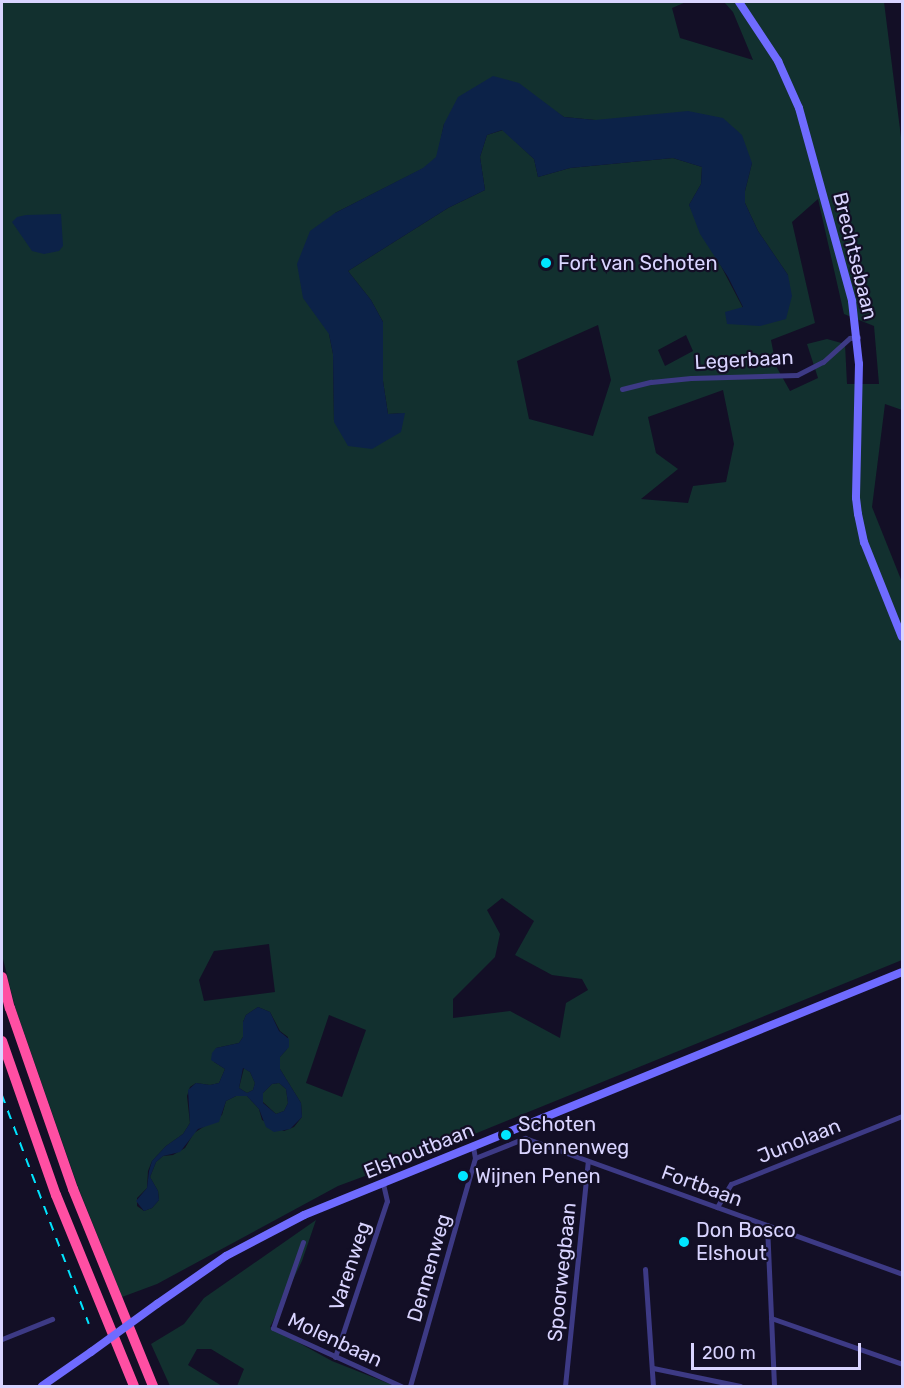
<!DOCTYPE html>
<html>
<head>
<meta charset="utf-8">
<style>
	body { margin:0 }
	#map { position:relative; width:904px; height:1388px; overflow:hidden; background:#130f26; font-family:Rubik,sans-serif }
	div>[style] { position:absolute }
	.green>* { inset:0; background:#12302f }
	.water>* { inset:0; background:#0c2248 }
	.street>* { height:5px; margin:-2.5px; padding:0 2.5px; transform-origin:2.5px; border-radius:2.5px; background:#3d3a85 }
	.secondary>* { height:8px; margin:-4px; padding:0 4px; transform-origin:4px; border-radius:4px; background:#6f6bff }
	.highway>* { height:10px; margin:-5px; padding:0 5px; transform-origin:5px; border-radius:5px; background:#ff4fa3 }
	.rail>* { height:1.5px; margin-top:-0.75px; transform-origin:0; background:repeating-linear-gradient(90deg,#00e5ff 0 9px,transparent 0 17px) }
	.secondary-bridge>* { height:8px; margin:-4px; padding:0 4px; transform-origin:4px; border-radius:4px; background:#6f6bff }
	.dots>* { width:16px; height:16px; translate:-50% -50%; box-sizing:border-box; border:3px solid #130f26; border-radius:50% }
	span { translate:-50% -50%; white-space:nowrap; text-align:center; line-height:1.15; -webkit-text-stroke:4.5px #130f26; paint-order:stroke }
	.street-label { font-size:20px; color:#d9d4ff }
	.poi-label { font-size:20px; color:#d9d4ff }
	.left { translate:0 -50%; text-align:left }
	.frame { position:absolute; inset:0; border:3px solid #d9d4ff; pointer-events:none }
	.scale { position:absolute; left:691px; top:1343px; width:170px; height:27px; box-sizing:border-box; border:3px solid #d9d4ff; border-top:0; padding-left:8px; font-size:18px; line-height:21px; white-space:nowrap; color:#d9d4ff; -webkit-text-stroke:4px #130f26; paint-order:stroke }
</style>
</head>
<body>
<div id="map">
	<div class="green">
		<div style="clip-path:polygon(evenodd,2px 2px,686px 2px,672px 8px,680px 38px,753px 60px,733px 12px,724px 2px,884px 2px,902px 145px,902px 410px,885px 404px,872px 507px,902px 582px,902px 960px,435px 1150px,338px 1186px,157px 1284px,122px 1297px,78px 1187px,15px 1007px,2px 955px,2px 2px,546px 105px,564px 117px,595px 120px,752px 163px,745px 191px,745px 203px,758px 231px,788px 275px,727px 324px,743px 308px,689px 205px,701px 184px,702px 167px,673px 158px,570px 168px,538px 177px,534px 159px,503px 130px,487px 135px,480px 157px,485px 190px,448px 208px,348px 271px,371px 300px,383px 322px,383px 381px,388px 414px,405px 413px,334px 422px,333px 354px,329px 334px,335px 213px,424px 168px,437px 157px,444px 124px,546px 105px,2px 2px,818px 199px,844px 314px,874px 326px,879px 384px,847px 384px,845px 344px,827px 339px,807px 344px,818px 378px,790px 391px,776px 366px,771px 340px,815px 323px,792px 222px,818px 199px,2px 2px,598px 325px,611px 380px,593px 436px,529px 419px,517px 361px,598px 325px,2px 2px,686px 335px,693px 351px,665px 366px,658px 350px,686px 335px,2px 2px,723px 390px,734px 444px,726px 482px,693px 486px,688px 503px,641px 499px,678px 469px,656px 453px,648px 417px,723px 390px,2px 2px,502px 898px,534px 921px,515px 955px,552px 975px,582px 979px,588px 990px,566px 1003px,560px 1038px,510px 1011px,453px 1018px,453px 999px,495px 957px,500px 934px,487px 910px,502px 898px,2px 2px,269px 944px,275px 992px,204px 1001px,199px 980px,214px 951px,269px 944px,2px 2px,258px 1007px,270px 1012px,280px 1031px,288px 1037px,287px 1049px,280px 1057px,280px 1069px,301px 1103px,302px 1117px,294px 1127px,284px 1131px,262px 1120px,259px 1109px,247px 1096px,236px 1096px,226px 1101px,222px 1115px,194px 1133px,185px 1148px,173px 1155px,163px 1156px,156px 1162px,150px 1177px,158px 1191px,159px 1200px,152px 1208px,144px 1211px,137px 1206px,137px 1198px,147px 1188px,148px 1171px,152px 1161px,166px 1146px,183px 1134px,190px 1123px,187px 1096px,190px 1087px,196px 1083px,210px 1085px,219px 1083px,225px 1069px,214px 1062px,216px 1048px,239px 1043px,243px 1037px,243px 1022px,246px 1015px,258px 1007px,2px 2px,329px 1015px,366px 1030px,342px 1097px,306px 1083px,329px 1015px)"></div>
		<div style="clip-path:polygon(244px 1068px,250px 1072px,255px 1083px,253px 1090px,247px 1093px,239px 1088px)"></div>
		<div style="clip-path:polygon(279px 1083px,286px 1089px,288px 1103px,284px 1111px,276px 1114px,263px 1102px,263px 1093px,272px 1084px)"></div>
		<div style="clip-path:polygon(316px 1220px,302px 1261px,270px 1327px,332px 1361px,395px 1386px,237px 1386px,244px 1369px,211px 1349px,197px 1349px,188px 1365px,222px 1386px,170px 1386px,151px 1344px,184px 1324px,204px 1298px)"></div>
	</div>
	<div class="water">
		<div style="clip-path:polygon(493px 76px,519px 83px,564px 117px,595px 120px,688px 111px,723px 118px,742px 135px,752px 163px,745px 191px,745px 203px,758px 231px,788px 275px,792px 296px,786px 319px,760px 326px,727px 324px,725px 312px,743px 307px,728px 277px,700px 234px,689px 205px,701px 184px,702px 167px,673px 158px,570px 168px,538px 177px,534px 159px,502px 130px,487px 135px,480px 157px,485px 190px,448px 208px,348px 271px,371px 300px,383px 322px,383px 381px,388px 414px,405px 413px,401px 432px,372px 449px,348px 446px,334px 422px,333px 354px,329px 334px,303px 298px,297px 264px,310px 231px,335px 213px,423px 168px,436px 157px,444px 124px,458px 97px)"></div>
		<div style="clip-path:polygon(61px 214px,63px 246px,59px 251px,44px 254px,32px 251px,12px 222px,17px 217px,26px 215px)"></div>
		<div style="clip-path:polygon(evenodd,258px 1007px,270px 1012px,279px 1031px,289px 1039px,289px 1047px,280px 1057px,280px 1069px,301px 1103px,302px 1117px,290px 1129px,274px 1132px,266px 1127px,259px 1109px,247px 1096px,236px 1096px,226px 1101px,219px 1122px,198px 1129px,180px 1152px,163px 1156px,156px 1162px,150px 1177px,158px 1191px,159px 1200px,152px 1208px,144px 1211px,136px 1201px,147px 1188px,149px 1171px,152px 1161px,166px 1146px,183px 1134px,190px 1123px,188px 1090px,196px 1083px,210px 1085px,219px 1083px,225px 1069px,211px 1060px,212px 1053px,216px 1048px,239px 1043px,243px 1037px,243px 1022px,246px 1015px,258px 1007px,243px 1068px,250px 1072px,255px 1083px,253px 1090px,247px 1093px,239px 1088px,243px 1068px,258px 1007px,279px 1083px,286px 1089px,288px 1103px,284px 1111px,276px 1114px,263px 1103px,263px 1093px,272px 1084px,279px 1083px)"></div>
	</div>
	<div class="street">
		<div style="left:622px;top:389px;width:30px;rotate:-14deg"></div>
		<div style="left:651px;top:382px;width:40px;rotate:-5.7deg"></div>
		<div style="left:691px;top:378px;width:106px;rotate:-1.6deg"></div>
		<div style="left:797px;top:375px;width:29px;rotate:-27deg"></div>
		<div style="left:823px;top:362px;width:36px;rotate:-42deg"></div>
		<div style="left:850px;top:338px;width:8px;rotate:-7deg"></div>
		<div style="left:475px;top:1158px;width:54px;rotate:-21.8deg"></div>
		<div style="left:525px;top:1138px;width:401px;rotate:19.8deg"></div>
		<div style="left:717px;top:1207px;width:27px;rotate:-59deg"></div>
		<div style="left:731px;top:1184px;width:184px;rotate:-21.7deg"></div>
		<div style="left:767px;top:1225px;width:161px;rotate:87.5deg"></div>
		<div style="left:303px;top:1242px;width:91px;rotate:109.2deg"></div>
		<div style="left:273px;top:1328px;width:141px;rotate:24.4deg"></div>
		<div style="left:645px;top:1269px;width:117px;rotate:86.1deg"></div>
		<div style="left:771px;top:1318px;width:139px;rotate:19.3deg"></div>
		<div style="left:2px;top:1339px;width:54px;rotate:-21.8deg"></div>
		<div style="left:335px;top:1357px;width:164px;rotate:-71.6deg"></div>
		<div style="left:387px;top:1201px;width:18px;rotate:-103deg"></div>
		<div style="left:653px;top:1368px;width:89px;rotate:11.7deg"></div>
		<div style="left:410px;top:1386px;width:237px;rotate:-74.1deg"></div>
		<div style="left:475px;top:1158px;width:11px;rotate:-100deg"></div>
		<div style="left:565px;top:1386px;width:226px;rotate:-84.2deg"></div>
	</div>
	<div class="secondary">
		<div style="left:739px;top:2px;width:71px;rotate:56.5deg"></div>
		<div style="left:778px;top:61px;width:51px;rotate:65.9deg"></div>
		<div style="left:799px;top:108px;width:200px;rotate:74.6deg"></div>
		<div style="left:852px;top:301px;width:63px;rotate:83.7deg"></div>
		<div style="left:859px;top:364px;width:134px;rotate:91.3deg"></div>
		<div style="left:856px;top:498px;width:16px;rotate:83deg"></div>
		<div style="left:858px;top:514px;width:29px;rotate:78deg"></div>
		<div style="left:864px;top:542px;width:102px;rotate:68.2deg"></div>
		<div style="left:157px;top:1304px;width:84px;rotate:-34.8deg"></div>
		<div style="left:226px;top:1256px;width:88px;rotate:-27.7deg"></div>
		<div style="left:304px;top:1215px;width:645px;rotate:-22.11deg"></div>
		<div style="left:42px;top:1386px;width:60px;rotate:-34.8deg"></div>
	</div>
	<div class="highway">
		<div style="left:2px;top:977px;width:32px;rotate:76deg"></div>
		<div style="left:10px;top:1008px;width:192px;rotate:70.8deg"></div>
		<div style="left:73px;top:1189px;width:213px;rotate:67.9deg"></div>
		<div style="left:2px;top:1041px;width:163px;rotate:70.7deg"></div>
		<div style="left:56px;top:1195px;width:206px;rotate:67.8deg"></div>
	</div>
	<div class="rail">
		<div style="left:2px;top:1095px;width:245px;rotate:69.2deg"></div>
	</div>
	<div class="secondary-bridge">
		<div style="left:91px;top:1352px;width:82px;rotate:-36deg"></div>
	</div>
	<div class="dots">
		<div style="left:546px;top:263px;background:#00e5ff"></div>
		<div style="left:506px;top:1135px;background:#00e5ff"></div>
		<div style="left:463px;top:1176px;background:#00e5ff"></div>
		<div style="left:684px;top:1242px;background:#00e5ff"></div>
	</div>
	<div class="street-label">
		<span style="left:855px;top:256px;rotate:76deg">Brechtsebaan</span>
		<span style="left:744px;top:360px;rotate:-3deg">Legerbaan</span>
		<span style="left:799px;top:1141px;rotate:-22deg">Junolaan</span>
		<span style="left:419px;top:1151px;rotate:-22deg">Elshoutbaan</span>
		<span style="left:702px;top:1186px;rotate:20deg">Fortbaan</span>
		<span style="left:350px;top:1266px;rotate:-72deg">Varenweg</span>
		<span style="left:429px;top:1268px;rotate:-74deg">Dennenweg</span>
		<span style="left:562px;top:1272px;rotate:-84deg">Spoorwegbaan</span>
		<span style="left:335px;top:1340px;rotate:25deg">Molenbaan</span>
	</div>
	<div class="poi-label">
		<span class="left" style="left:558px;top:263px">Fort van Schoten</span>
		<span class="left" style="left:518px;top:1136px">Schoten<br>Dennenweg</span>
		<span class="left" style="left:475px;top:1176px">Wijnen Penen</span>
		<span class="left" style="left:696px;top:1242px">Don Bosco<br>Elshout</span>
	</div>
	<div class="frame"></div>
	<div class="scale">200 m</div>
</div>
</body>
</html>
